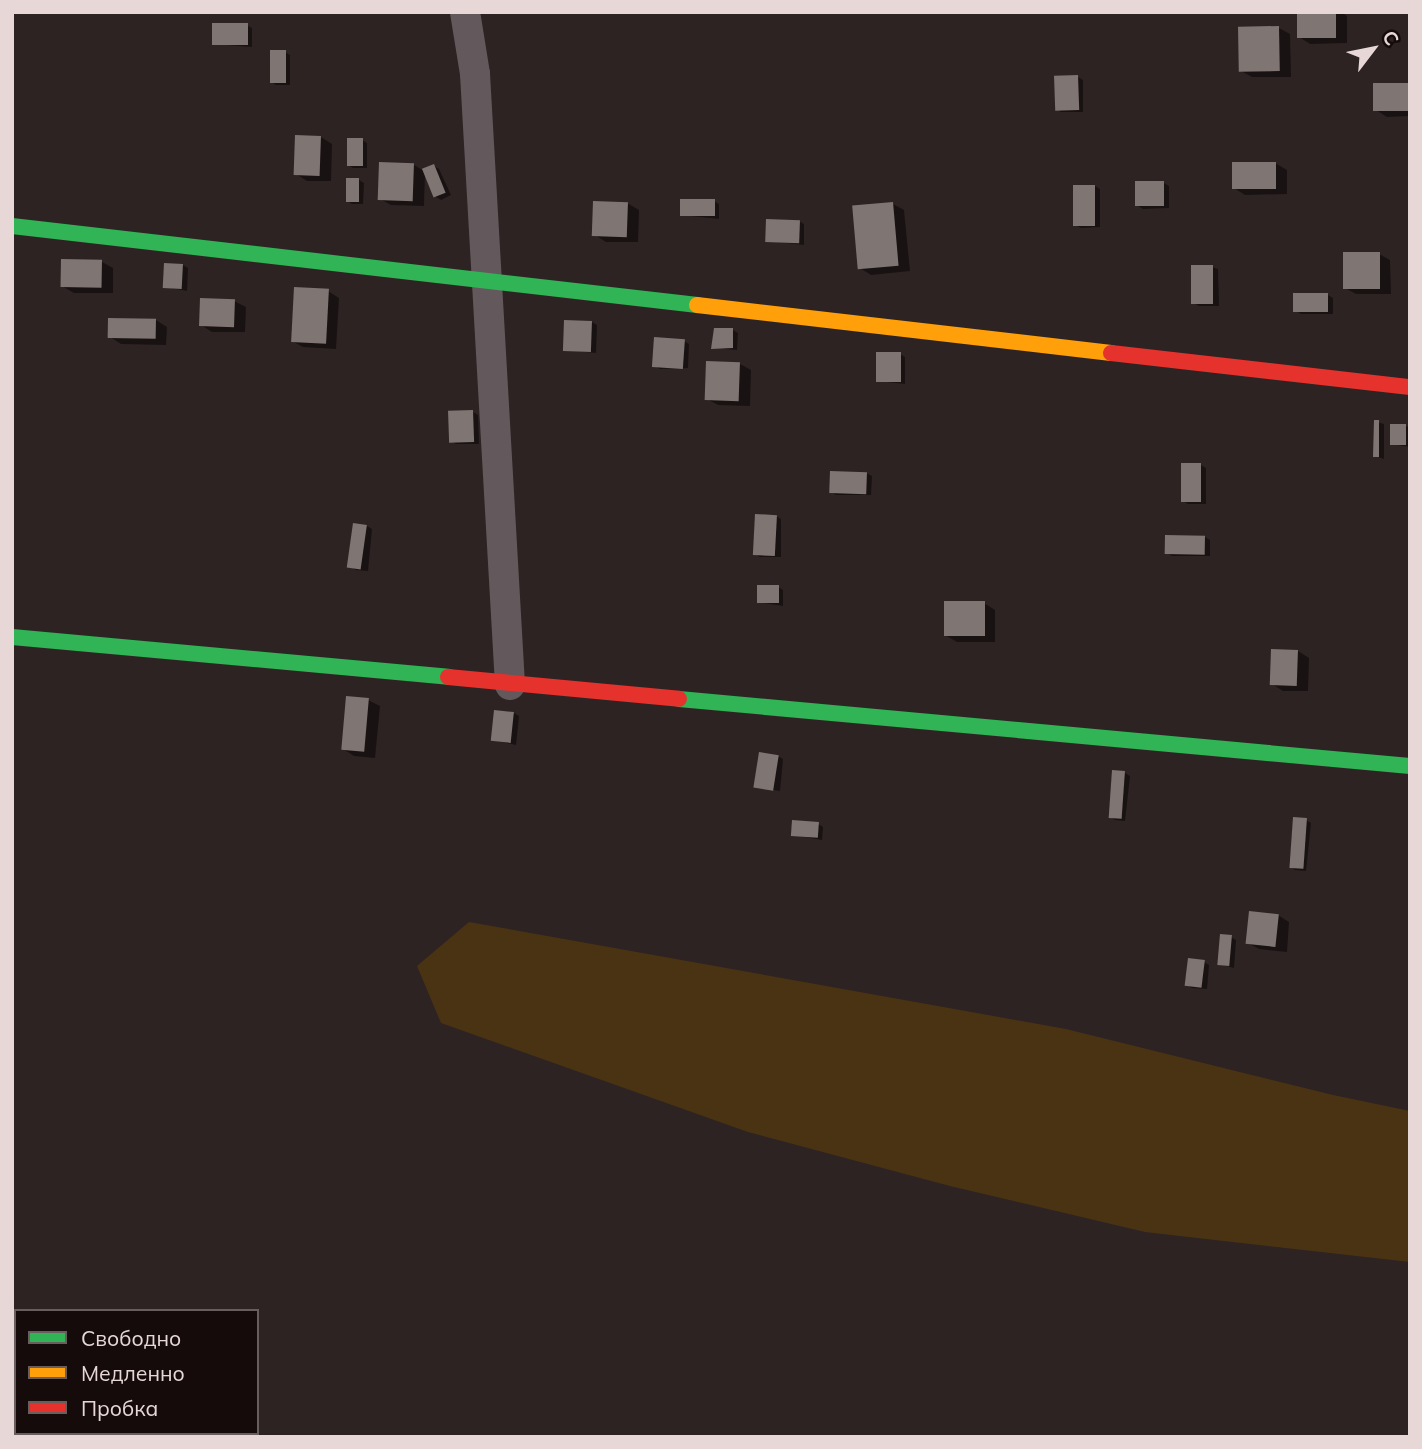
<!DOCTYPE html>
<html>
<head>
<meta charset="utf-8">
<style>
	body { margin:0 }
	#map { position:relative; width:1422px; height:1449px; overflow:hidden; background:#2e2323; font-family:Mulish,sans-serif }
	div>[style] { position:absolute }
	.green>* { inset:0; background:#4a3313 }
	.water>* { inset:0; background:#815d81 }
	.shadow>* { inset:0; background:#0007 }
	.building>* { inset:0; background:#7f7573; transform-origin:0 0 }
	.street>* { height:30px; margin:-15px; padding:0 15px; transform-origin:15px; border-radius:15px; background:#63595c }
	.fast>* { height:16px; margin:-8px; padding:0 8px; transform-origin:8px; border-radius:8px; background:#30b455 }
	.slow>* { height:16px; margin:-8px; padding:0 8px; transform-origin:8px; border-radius:8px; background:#ff9f0a }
	.jam>* { height:16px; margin:-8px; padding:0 8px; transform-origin:8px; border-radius:8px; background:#e5322d }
	span { translate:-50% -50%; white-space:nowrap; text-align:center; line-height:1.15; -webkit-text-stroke:7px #150b0b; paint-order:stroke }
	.frame { position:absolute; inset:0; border:14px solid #e7d8d7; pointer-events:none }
	.legend { position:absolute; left:14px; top:1309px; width:245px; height:126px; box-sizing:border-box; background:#150b0b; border:2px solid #695d5d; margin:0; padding:9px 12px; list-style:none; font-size:21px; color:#e7d8d7 }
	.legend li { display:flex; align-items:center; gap:14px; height:35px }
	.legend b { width:35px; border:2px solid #695d5d }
	.north { position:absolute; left:1338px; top:14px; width:70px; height:70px; -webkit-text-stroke:5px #150b0b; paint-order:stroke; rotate:58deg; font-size:19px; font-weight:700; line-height:28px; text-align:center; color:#e7d8d7 }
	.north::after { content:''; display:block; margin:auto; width:24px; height:32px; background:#e7d8d7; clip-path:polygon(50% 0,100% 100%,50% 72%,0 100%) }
</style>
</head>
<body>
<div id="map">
	<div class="green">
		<div style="clip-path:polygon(469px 922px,1066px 1029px,1333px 1095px,1410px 1111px,1410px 1262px,1145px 1232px,950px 1186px,748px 1132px,441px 1023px,417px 966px)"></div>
	</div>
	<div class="water">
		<div style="clip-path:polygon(12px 1388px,16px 1389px,16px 1433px,220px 1433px,239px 1437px,12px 1437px)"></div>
	</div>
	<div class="shadow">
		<div style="clip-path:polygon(1299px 12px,1341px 12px,1347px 16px,1347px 43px,1310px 44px,1299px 37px)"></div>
		<div style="clip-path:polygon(247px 25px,252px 28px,252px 47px,213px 44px)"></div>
		<div style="clip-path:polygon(1279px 28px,1290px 34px,1291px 77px,1252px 77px,1241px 71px)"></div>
		<div style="clip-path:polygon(285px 52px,290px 55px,290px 85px,276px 85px,271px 82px)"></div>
		<div style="clip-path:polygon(1078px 77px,1083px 80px,1083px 112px,1061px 112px,1056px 109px)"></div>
		<div style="clip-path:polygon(1410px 85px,1410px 116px,1387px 117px,1376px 110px)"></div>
		<div style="clip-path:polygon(321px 137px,332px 144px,331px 181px,307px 181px,296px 174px)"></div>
		<div style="clip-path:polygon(362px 140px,367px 143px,367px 168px,353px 168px,348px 165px)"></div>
		<div style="clip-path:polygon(1275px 163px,1287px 170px,1287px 194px,1245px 195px,1234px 188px)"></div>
		<div style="clip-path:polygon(414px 165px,424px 171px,434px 166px,439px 169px,451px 195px,441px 200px,436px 197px,425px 172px,424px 206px,391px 205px,380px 199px)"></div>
		<div style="clip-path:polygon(359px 180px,364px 183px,363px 204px,352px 204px,347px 201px)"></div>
		<div style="clip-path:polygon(1164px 183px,1169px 186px,1169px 208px,1143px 209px,1138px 206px)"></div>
		<div style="clip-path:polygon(1095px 186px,1100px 189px,1100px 227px,1081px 228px,1075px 225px)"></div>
		<div style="clip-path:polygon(714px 201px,719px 204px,719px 219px,681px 215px)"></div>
		<div style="clip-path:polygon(627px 203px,639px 210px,638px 242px,606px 242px,595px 235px)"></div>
		<div style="clip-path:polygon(893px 204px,904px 210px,910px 271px,871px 275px,860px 268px)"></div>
		<div style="clip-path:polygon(799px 221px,804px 224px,804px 245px,768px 241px)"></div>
		<div style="clip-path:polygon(1379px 254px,1390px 260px,1391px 294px,1356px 294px,1345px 288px)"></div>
		<div style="clip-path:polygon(102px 262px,113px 268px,113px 293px,74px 293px,62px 286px)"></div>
		<div style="clip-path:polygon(183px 265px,188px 268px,187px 291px,165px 287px)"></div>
		<div style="clip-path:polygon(1212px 267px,1218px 269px,1219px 306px,1199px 306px,1194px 303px)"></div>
		<div style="clip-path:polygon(328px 291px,339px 298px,336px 349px,303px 347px,292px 341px)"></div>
		<div style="clip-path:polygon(1328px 295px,1333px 298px,1333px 314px,1301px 314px,1296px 311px)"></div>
		<div style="clip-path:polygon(234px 301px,246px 307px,245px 332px,212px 332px,201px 325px)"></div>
		<div style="clip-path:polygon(156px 320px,167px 327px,166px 345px,121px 344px,110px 337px)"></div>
		<div style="clip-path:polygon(592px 322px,597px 325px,596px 353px,566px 350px)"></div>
		<div style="clip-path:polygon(733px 330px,738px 333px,737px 350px,713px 348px)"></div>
		<div style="clip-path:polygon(684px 341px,689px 344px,688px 368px,660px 369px,655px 366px)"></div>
		<div style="clip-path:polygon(900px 354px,905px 357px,905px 384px,877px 381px)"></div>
		<div style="clip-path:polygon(740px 364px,751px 370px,750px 406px,718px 405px,707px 399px)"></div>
		<div style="clip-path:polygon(473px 412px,478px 415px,479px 444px,456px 444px,451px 441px)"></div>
		<div style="clip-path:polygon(1376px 422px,1384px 424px,1384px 459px,1375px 456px)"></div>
		<div style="clip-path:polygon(1406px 426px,1410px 428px,1410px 447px,1391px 444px)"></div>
		<div style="clip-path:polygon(1201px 465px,1206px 468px,1206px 504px,1188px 504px,1183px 501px)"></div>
		<div style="clip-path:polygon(866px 473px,872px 476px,871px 495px,836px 495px,831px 492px)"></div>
		<div style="clip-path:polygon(776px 516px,781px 519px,781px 557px,760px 557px,755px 554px)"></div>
		<div style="clip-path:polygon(367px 526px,372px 529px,368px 571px,356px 570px,351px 567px)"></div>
		<div style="clip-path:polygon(1205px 537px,1210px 540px,1210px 556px,1172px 556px,1167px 553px)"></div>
		<div style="clip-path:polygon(778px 587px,783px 590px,783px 606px,758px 602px)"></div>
		<div style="clip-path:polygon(984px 603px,995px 610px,995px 642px,957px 642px,945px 635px)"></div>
		<div style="clip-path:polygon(1298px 651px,1309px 658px,1308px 691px,1283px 691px,1272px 684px)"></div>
		<div style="clip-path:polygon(368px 700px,380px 706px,375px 758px,354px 756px,343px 749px)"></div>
		<div style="clip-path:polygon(514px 713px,519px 716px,516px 745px,493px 740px)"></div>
		<div style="clip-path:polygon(778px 756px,783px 759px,780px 791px,757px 787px)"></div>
		<div style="clip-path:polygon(1125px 773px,1130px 776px,1125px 821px,1115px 820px,1110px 817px)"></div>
		<div style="clip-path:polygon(1306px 820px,1311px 823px,1306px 871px,1295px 870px,1290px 867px)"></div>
		<div style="clip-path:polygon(818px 824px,823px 827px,822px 840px,793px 835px)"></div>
		<div style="clip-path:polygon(1278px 915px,1289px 922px,1287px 952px,1259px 949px,1248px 943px)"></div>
		<div style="clip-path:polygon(1231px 937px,1236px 940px,1234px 968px,1219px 964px)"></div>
		<div style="clip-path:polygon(1204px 962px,1209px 965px,1207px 989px,1192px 988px,1187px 985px)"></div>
	</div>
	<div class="building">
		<div style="left:1297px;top:12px;width:39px;height:26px"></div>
		<div style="left:212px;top:23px;width:36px;height:22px"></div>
		<div style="left:1279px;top:26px;width:45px;height:41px;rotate:89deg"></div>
		<div style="left:270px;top:50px;width:16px;height:33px"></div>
		<div style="left:1078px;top:75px;width:35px;height:24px;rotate:88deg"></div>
		<div style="left:1410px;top:83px;width:28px;height:37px;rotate:90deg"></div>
		<div style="left:295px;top:135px;width:26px;height:40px;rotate:2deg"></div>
		<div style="left:347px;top:138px;width:16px;height:28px"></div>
		<div style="left:379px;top:162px;width:35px;height:38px;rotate:2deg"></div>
		<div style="left:1232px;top:162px;width:44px;height:27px"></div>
		<div style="left:434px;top:164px;width:31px;height:13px;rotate:68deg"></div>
		<div style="left:346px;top:178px;width:13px;height:24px"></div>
		<div style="left:1164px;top:181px;width:25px;height:29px;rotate:90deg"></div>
		<div style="left:1073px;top:185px;width:22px;height:41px"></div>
		<div style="left:680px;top:199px;width:35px;height:17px"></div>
		<div style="left:593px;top:201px;width:35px;height:35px;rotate:2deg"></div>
		<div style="left:893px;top:202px;width:64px;height:41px;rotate:85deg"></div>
		<div style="left:766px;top:219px;width:34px;height:23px;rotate:2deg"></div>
		<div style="left:1343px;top:252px;width:37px;height:37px"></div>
		<div style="left:61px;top:259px;width:41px;height:28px;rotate:1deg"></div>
		<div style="left:164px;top:263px;width:19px;height:25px;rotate:3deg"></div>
		<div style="left:1191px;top:265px;width:22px;height:39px"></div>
		<div style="left:294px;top:287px;width:35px;height:55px;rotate:3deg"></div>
		<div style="left:1328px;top:293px;width:19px;height:35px;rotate:90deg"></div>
		<div style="left:200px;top:298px;width:35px;height:28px;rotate:2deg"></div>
		<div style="left:108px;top:318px;width:48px;height:20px;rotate:1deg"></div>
		<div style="left:564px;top:320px;width:28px;height:31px;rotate:2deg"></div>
		<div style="clip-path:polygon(714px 328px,733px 328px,733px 348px,711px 349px)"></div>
		<div style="left:654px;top:337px;width:31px;height:30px;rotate:4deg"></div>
		<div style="left:876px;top:352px;width:25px;height:30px"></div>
		<div style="left:706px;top:361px;width:34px;height:39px;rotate:2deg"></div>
		<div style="left:473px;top:410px;width:32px;height:25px;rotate:88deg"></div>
		<div style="clip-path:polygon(1374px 420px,1379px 420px,1379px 457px,1373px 457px)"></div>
		<div style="left:1390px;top:424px;width:16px;height:21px"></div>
		<div style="left:1181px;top:463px;width:20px;height:39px"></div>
		<div style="left:830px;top:471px;width:37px;height:22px;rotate:2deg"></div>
		<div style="left:755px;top:514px;width:22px;height:41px;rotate:3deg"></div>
		<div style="left:353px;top:523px;width:14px;height:45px;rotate:8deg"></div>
		<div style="left:1165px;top:535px;width:40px;height:19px;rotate:1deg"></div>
		<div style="left:757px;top:585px;width:22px;height:18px"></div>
		<div style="left:944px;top:601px;width:41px;height:35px"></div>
		<div style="left:1271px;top:649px;width:27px;height:36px;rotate:2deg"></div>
		<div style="left:346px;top:696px;width:23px;height:54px;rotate:5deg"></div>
		<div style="left:494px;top:710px;width:20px;height:31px;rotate:6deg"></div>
		<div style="left:759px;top:752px;width:20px;height:36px;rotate:9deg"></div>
		<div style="left:1112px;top:770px;width:13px;height:48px;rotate:4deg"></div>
		<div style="left:1293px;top:817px;width:14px;height:51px;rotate:4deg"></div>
		<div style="left:792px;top:820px;width:27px;height:16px;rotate:4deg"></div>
		<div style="left:1249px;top:911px;width:30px;height:33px;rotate:6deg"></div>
		<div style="left:1220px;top:934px;width:12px;height:31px;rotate:5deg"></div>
		<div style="left:1188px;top:958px;width:17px;height:28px;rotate:7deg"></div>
	</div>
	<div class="street">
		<div style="left:465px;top:12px;width:63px;rotate:80.8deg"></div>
		<div style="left:475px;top:74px;width:612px;rotate:86.72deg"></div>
	</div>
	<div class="fast">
		<div style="left:12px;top:226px;width:690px;rotate:6.58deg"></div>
		<div style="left:12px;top:637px;width:438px;rotate:5.2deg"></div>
		<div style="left:679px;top:699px;width:734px;rotate:5.24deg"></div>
	</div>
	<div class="slow">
		<div style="left:697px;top:305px;width:417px;rotate:6.6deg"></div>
	</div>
	<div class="jam">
		<div style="left:1111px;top:353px;width:301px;rotate:6.5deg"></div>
		<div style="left:448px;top:677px;width:232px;rotate:5.4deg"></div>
	</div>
	<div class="frame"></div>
	<ul class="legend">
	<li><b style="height:9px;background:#30b455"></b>Свободно</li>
	<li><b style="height:9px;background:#ff9f0a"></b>Медленно</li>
	<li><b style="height:9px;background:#e5322d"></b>Пробка</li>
	</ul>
	<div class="north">С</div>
</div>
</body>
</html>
